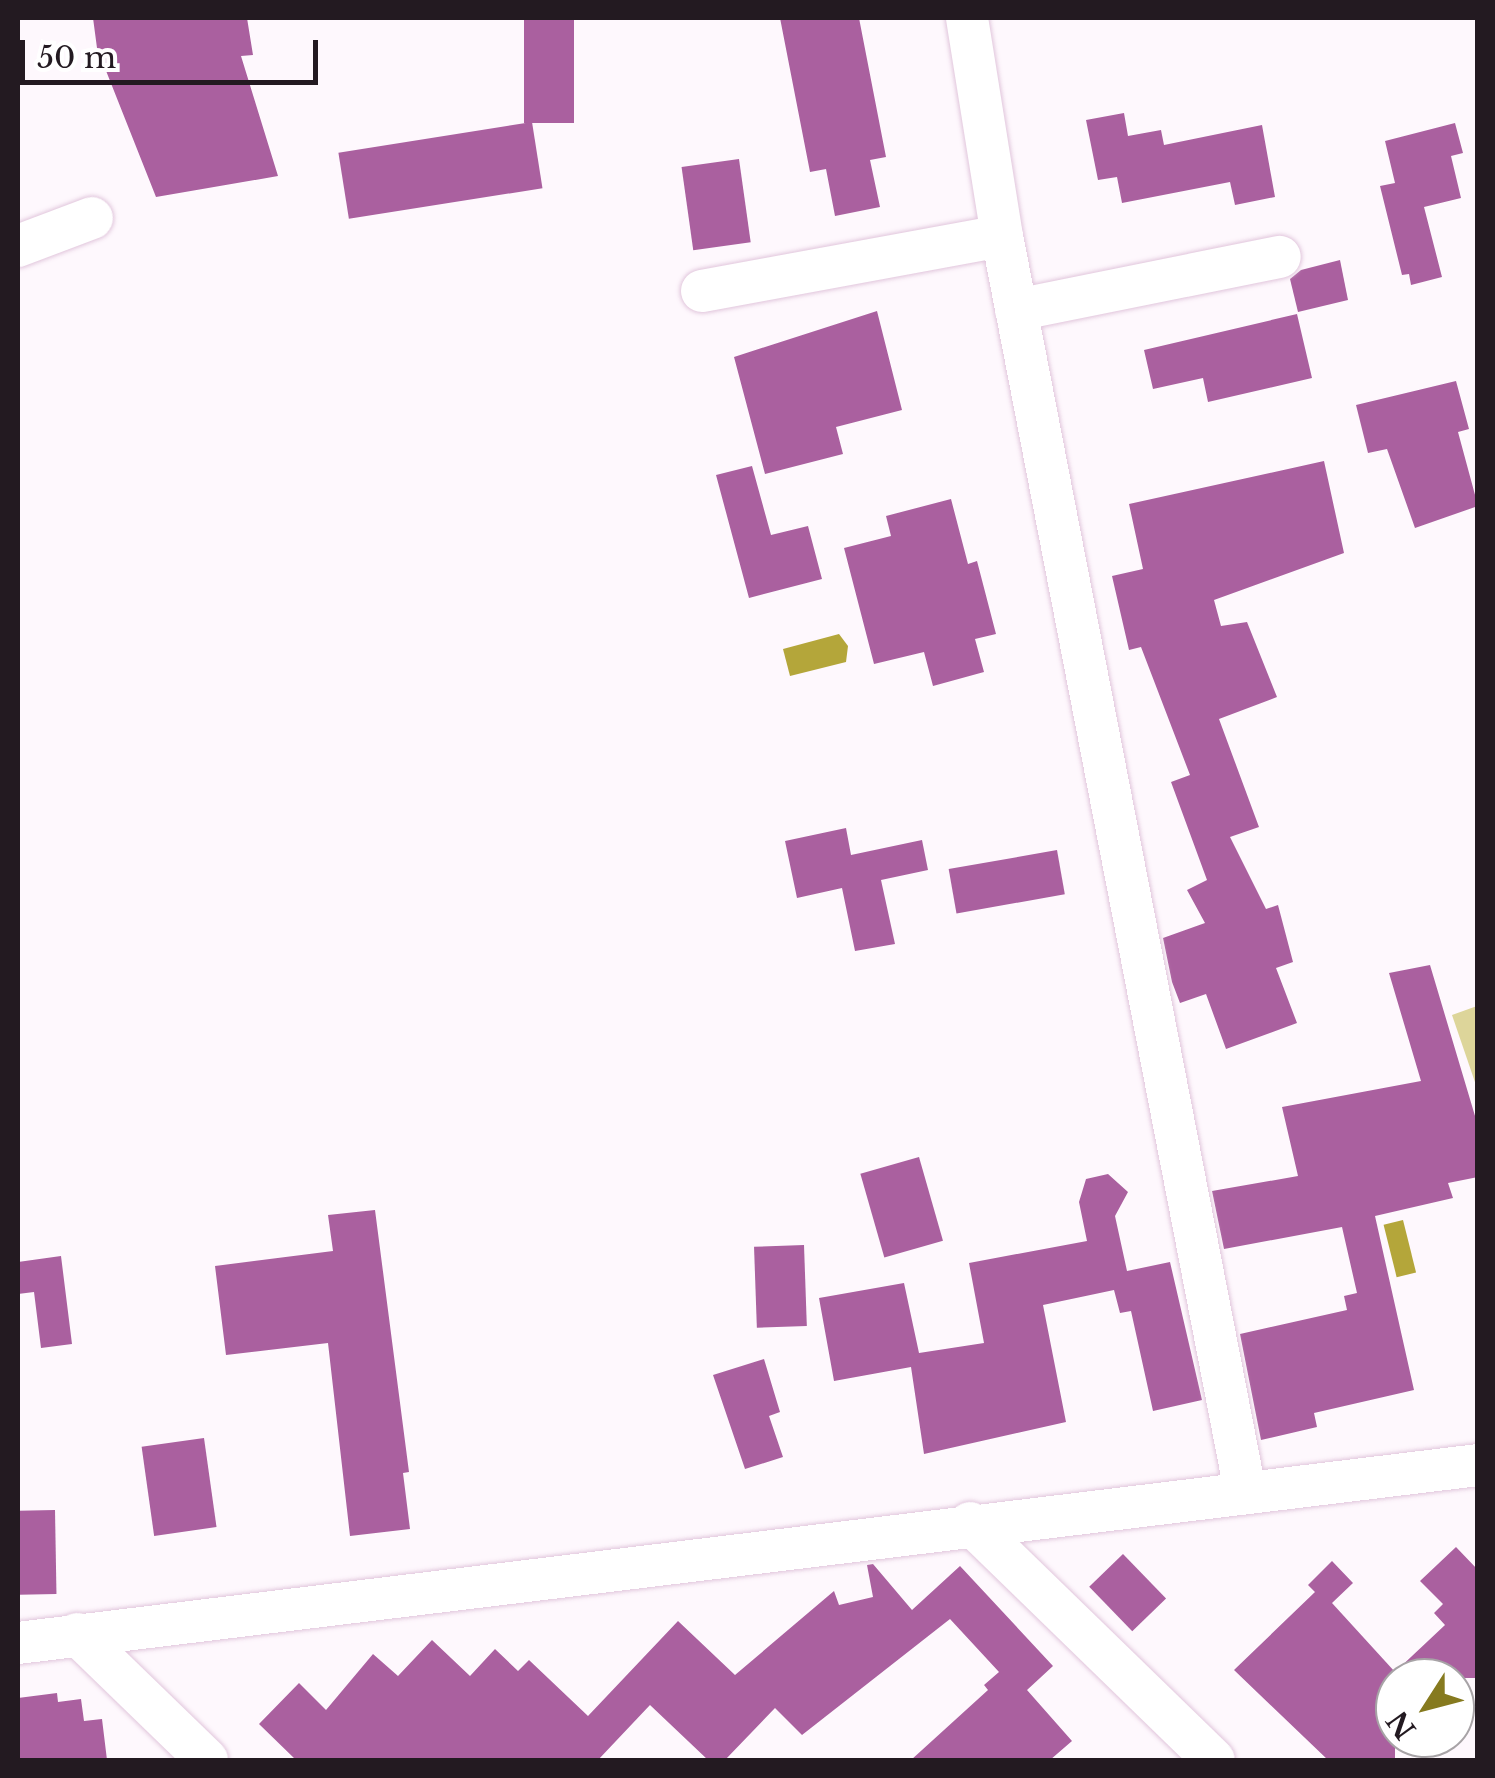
<!DOCTYPE html>
<html>
<head>
<meta charset="utf-8">
<style>
	body { margin:0 }
	#map { position:relative; width:1495px; height:1778px; overflow:hidden; background:#fef8fd; font-family:"Libre Baskerville",serif }
	div>[style] { position:absolute }
	.green>* { inset:0; background:#ddd59a }
	.water>* { inset:0; background:#b4a63a; transform-origin:0 0 }
	.building>* { inset:0; background:#aa609f; transform-origin:0 0 }
	.roads { filter:drop-shadow(0 0 2px #e1c6dc) drop-shadow(0 0 2px #e1c6dc) }
	.minor>* { height:42px; margin:-21px; padding:0 21px; transform-origin:21px; border-radius:21px; background:#fff }
	span { translate:-50% -50%; white-space:nowrap; text-align:center; line-height:1.15; -webkit-text-stroke:9px #fff; paint-order:stroke }
	.frame { position:absolute; inset:0; border:20px solid #231a21; pointer-events:none }
	.north { position:absolute; left:1375px; top:1658px; width:100px; height:100px; box-sizing:border-box; background:#fff; border:2px solid #a7a3a6; border-radius:50%; rotate:234deg; font-size:28px; font-weight:700; line-height:40px; text-align:center; color:#231a21 }
	.north::after { content:''; display:block; margin:auto; width:35px; height:45px; background:#867a1f; clip-path:polygon(50% 0,100% 100%,50% 72%,0 100%) }
	.scale { position:absolute; left:20px; top:40px; width:298px; height:45px; box-sizing:border-box; border:5px solid #231a21; border-top:0; padding-left:12px; font-size:30px; line-height:35px; white-space:nowrap; color:#231a21; -webkit-text-stroke:8px #fff; paint-order:stroke }
</style>
</head>
<body>
<div id="map">
	<div class="green">
		<div style="clip-path:polygon(1477px 1006px,1478px 1006px,1477px 1088px,1452px 1015px)"></div>
	</div>
	<div class="water">
		<div style="clip-path:polygon(839px 634px,848px 646px,846px 662px,790px 676px,783px 649px)"></div>
		<div style="left:1403px;top:1220px;width:54px;height:20px;rotate:76deg"></div>
	</div>
	<div class="building">
		<div style="clip-path:polygon(93px 18px,247px 18px,253px 55px,241px 56px,278px 176px,156px 197px,97px 48px)"></div>
		<div style="left:524px;top:18px;width:50px;height:105px"></div>
		<div style="clip-path:polygon(780px 18px,859px 18px,886px 157px,870px 160px,880px 207px,835px 216px,826px 169px,810px 172px)"></div>
		<div style="clip-path:polygon(1124px 113px,1128px 136px,1161px 130px,1164px 145px,1262px 125px,1275px 197px,1235px 205px,1230px 182px,1122px 203px,1117px 177px,1098px 180px,1086px 120px)"></div>
		<div style="left:532px;top:122px;width:67px;height:196px;rotate:81deg"></div>
		<div style="clip-path:polygon(1455px 123px,1463px 153px,1451px 156px,1461px 198px,1424px 207px,1442px 277px,1411px 285px,1409px 274px,1402px 275px,1380px 186px,1395px 183px,1385px 141px)"></div>
		<div style="left:739px;top:159px;width:84px;height:58px;rotate:82deg"></div>
		<div style="clip-path:polygon(1340px 260px,1348px 300px,1298px 312px,1290px 279px,1301px 270px)"></div>
		<div style="clip-path:polygon(877px 311px,902px 410px,836px 427px,843px 454px,765px 474px,734px 357px)"></div>
		<div style="clip-path:polygon(1297px 314px,1312px 378px,1208px 402px,1203px 378px,1153px 389px,1144px 350px)"></div>
		<div style="clip-path:polygon(1456px 381px,1469px 429px,1458px 432px,1478px 506px,1415px 528px,1387px 449px,1368px 453px,1356px 405px)"></div>
		<div style="clip-path:polygon(1324px 461px,1344px 553px,1214px 600px,1221px 626px,1247px 622px,1277px 697px,1219px 719px,1259px 827px,1230px 837px,1266px 909px,1278px 905px,1293px 962px,1276px 968px,1297px 1023px,1226px 1049px,1206px 994px,1180px 1003px,1172px 982px,1163px 938px,1205px 923px,1187px 890px,1207px 880px,1171px 782px,1190px 775px,1141px 647px,1129px 650px,1112px 576px,1143px 569px,1129px 504px)"></div>
		<div style="clip-path:polygon(752px 466px,771px 535px,808px 526px,822px 579px,749px 598px,716px 475px)"></div>
		<div style="clip-path:polygon(951px 499px,968px 564px,977px 561px,996px 634px,975px 639px,984px 672px,933px 686px,924px 652px,874px 664px,844px 548px,891px 536px,886px 516px)"></div>
		<div style="clip-path:polygon(846px 828px,851px 855px,922px 840px,928px 870px,881px 880px,895px 944px,855px 951px,842px 888px,797px 898px,785px 841px)"></div>
		<div style="left:1057px;top:850px;width:45px;height:110px;rotate:80deg"></div>
		<div style="clip-path:polygon(1430px 965px,1478px 1126px,1478px 1177px,1448px 1183px,1453px 1198px,1375px 1216px,1414px 1390px,1314px 1413px,1317px 1427px,1261px 1440px,1240px 1334px,1347px 1310px,1344px 1296px,1357px 1293px,1342px 1227px,1224px 1249px,1212px 1191px,1298px 1176px,1282px 1107px,1421px 1081px,1389px 973px)"></div>
		<div style="left:919px;top:1157px;width:87px;height:61px;rotate:74deg"></div>
		<div style="clip-path:polygon(1108px 1174px,1128px 1192px,1115px 1216px,1127px 1271px,1170px 1262px,1202px 1400px,1153px 1411px,1131px 1311px,1120px 1313px,1114px 1290px,1043px 1305px,1066px 1422px,924px 1454px,911px 1367px,834px 1381px,819px 1298px,904px 1283px,919px 1353px,984px 1343px,969px 1263px,1087px 1241px,1079px 1202px,1086px 1179px)"></div>
		<div style="clip-path:polygon(375px 1210px,409px 1472px,403px 1473px,410px 1529px,350px 1536px,328px 1343px,226px 1355px,215px 1266px,333px 1251px,328px 1215px)"></div>
		<div style="left:804px;top:1245px;width:81px;height:50px;rotate:88deg"></div>
		<div style="clip-path:polygon(61px 1256px,72px 1344px,41px 1348px,34px 1292px,18px 1294px,18px 1262px)"></div>
		<div style="clip-path:polygon(764px 1359px,780px 1412px,769px 1416px,783px 1457px,745px 1469px,713px 1375px)"></div>
		<div style="left:204px;top:1438px;width:90px;height:63px;rotate:82deg"></div>
		<div style="left:55px;top:1510px;width:84px;height:37px;rotate:89deg"></div>
		<div style="clip-path:polygon(1456px 1547px,1478px 1570px,1478px 1678px,1395px 1678px,1395px 1760px,1328px 1760px,1234px 1670px,1315px 1592px,1308px 1585px,1332px 1561px,1353px 1583px,1332px 1603px,1395px 1672px,1445px 1625px,1434px 1613px,1443px 1604px,1420px 1581px)"></div>
		<div style="left:1123px;top:1554px;width:62px;height:47px;rotate:46deg"></div>
		<div style="clip-path:polygon(873px 1564px,912px 1610px,960px 1566px,1053px 1666px,1027px 1690px,1072px 1741px,1050px 1760px,911px 1760px,988px 1690px,984px 1685px,999px 1672px,950px 1619px,802px 1735px,775px 1708px,725px 1760px,708px 1760px,650px 1705px,598px 1760px,296px 1760px,259px 1724px,299px 1683px,326px 1710px,373px 1654px,398px 1676px,432px 1640px,470px 1676px,495px 1649px,518px 1671px,529px 1660px,588px 1716px,678px 1621px,735px 1675px,834px 1591px,839px 1605px,873px 1597px,867px 1565px)"></div>
		<div style="clip-path:polygon(57px 1693px,58px 1702px,81px 1699px,84px 1721px,102px 1719px,107px 1760px,18px 1760px,18px 1698px)"></div>
	</div>
	<div class="roads">
		<div class="minor">
			<div style="left:967px;top:18px;width:221px;rotate:80.9deg"></div>
			<div style="left:1002px;top:236px;width:1278px;rotate:79.04deg"></div>
			<div style="left:18px;top:246px;width:79px;rotate:-20.7deg"></div>
			<div style="left:702px;top:291px;width:305px;rotate:-10.4deg"></div>
			<div style="left:1016px;top:310px;width:269px;rotate:-11.4deg"></div>
			<div style="left:970px;top:1523px;width:340px;rotate:44.2deg"></div>
			<div style="left:77px;top:1634px;width:181px;rotate:44.1deg"></div>
			<div style="left:18px;top:1643px;width:1471px;rotate:-6.95deg"></div>
		</div>
	</div>
	<div class="frame"></div>
	<div class="north">N</div>
	<div class="scale">50 m</div>
</div>
</body>
</html>
